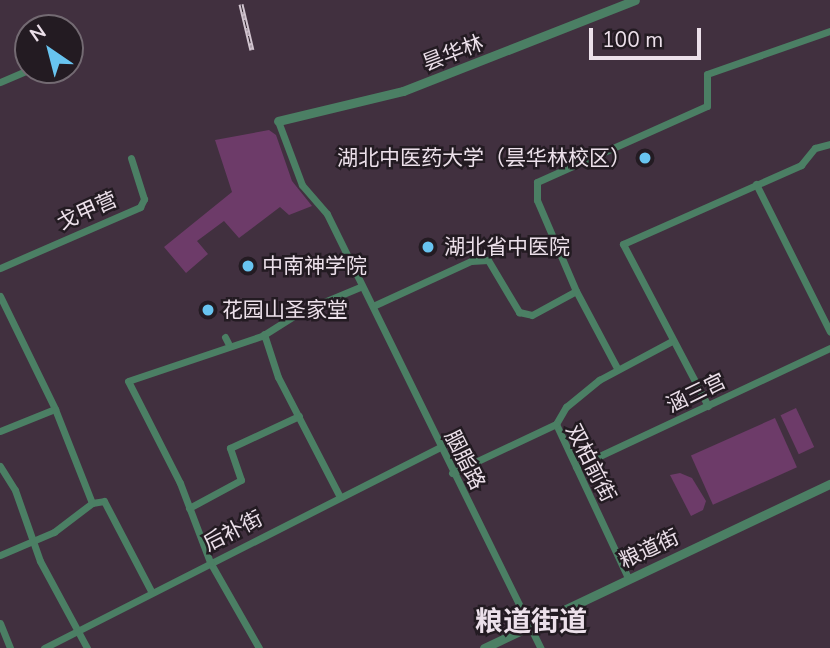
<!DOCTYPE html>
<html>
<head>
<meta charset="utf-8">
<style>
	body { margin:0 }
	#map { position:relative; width:830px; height:648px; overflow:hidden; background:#41303f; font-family:"Nunito Sans","Noto Sans SC",sans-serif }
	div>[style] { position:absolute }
	.green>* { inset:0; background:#6d3b69; transform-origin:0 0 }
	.minor>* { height:7px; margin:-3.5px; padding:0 3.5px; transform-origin:3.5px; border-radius:3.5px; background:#4b7f64 }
	.tertiary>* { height:9px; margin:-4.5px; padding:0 4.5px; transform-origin:4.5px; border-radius:4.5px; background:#4b7f64 }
	.rail>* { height:5px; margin-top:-2.5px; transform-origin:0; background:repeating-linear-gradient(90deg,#231b22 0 8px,#d2c5d0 0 16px); box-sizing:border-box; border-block:2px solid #d2c5d0 }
	.dots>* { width:19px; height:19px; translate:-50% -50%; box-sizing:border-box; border:4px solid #231b22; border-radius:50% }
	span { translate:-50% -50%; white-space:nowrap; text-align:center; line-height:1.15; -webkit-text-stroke:5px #231b22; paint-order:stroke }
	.street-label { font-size:21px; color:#ece0ea }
	.poi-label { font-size:21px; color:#ece0ea }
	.right { translate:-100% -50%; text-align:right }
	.left { translate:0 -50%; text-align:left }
	.district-label { font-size:28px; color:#ece0ea; font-weight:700 }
	.north { position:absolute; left:14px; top:14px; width:70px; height:70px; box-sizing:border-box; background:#231b22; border:2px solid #736a72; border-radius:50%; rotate:325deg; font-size:19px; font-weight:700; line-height:28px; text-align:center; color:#ece0ea }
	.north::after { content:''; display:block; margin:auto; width:24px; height:32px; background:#68c4f0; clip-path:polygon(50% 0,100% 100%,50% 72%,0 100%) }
	.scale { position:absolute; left:589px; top:28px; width:112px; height:32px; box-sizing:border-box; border:4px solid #ece0ea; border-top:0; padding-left:9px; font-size:21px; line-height:24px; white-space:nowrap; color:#ece0ea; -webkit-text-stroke:5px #231b22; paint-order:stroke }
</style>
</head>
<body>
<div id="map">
	<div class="green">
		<div style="clip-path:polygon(269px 130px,276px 135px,292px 181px,312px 206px,289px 215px,280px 207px,239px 238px,224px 221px,197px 241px,208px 254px,186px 273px,164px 247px,232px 192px,215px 140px)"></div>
		<div style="left:796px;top:408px;width:43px;height:17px;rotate:65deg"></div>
		<div style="left:775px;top:418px;width:54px;height:92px;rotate:66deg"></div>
		<div style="clip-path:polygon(680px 473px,692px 478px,706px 501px,703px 510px,691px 516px,670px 475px)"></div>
	</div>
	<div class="minor">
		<div style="left:0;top:82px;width:30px;rotate:-23deg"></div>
		<div style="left:278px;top:121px;width:68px;rotate:69.4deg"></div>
		<div style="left:302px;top:185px;width:38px;rotate:49deg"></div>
		<div style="left:327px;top:214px;width:484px;rotate:63.8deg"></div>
		<div style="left:756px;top:184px;width:165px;rotate:63.4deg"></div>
		<div style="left:0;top:268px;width:153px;rotate:-23.5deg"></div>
		<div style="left:140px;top:207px;width:9px;rotate:-63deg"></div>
		<div style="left:144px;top:199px;width:43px;rotate:-107.6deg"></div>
		<div style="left:0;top:296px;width:126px;rotate:64deg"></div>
		<div style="left:373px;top:306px;width:108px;rotate:-24.7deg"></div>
		<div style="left:471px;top:261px;width:17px;rotate:-3deg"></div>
		<div style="left:488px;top:260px;width:61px;rotate:59.2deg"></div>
		<div style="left:519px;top:312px;width:13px;rotate:13deg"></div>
		<div style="left:532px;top:315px;width:50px;rotate:-28.6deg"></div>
		<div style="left:264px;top:334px;width:45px;rotate:72deg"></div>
		<div style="left:278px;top:377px;width:135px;rotate:62.7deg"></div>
		<div style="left:225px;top:337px;width:7px;rotate:63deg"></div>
		<div style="left:617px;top:368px;width:87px;rotate:-118deg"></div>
		<div style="left:576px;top:291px;width:99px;rotate:-113.2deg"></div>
		<div style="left:537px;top:200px;width:18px;rotate:-90deg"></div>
		<div style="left:537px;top:182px;width:186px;rotate:-24.1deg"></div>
		<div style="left:707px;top:106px;width:32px;rotate:-90deg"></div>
		<div style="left:707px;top:74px;width:130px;rotate:-19.3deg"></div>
		<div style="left:708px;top:406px;width:183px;rotate:-117.7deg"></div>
		<div style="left:623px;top:244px;width:195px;rotate:-23.9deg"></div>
		<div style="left:801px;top:165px;width:22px;rotate:-51deg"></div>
		<div style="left:815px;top:148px;width:16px;rotate:-15deg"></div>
		<div style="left:556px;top:424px;width:170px;rotate:64.9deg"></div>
		<div style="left:556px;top:424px;width:20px;rotate:-60deg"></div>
		<div style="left:566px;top:407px;width:43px;rotate:-39.3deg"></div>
		<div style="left:599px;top:380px;width:83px;rotate:-28.1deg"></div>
		<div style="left:0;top:431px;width:59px;rotate:-21.8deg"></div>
		<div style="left:55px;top:409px;width:101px;rotate:68.5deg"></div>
		<div style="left:0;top:466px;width:28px;rotate:58deg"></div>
		<div style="left:15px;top:490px;width:75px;rotate:70.6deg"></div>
		<div style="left:40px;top:561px;width:99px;rotate:61.6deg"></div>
		<div style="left:576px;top:467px;width:280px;rotate:-25.1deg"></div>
		<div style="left:452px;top:473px;width:115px;rotate:-25.2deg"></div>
		<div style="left:189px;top:508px;width:59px;rotate:-28.3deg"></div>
		<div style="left:241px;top:480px;width:34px;rotate:-109deg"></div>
		<div style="left:230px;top:448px;width:76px;rotate:-24.9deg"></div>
		<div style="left:0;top:555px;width:59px;rotate:-23.1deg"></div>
		<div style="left:54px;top:532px;width:48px;rotate:-37.3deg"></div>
		<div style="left:92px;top:503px;width:12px;rotate:-9deg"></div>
		<div style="left:104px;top:501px;width:102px;rotate:62.4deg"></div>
		<div style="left:0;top:623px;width:27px;rotate:68deg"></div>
		<div style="left:44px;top:648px;width:443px;rotate:-26.9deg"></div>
		<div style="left:259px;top:648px;width:99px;rotate:-119.7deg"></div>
		<div style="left:210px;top:562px;width:85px;rotate:-110.8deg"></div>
		<div style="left:180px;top:483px;width:114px;rotate:-117deg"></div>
		<div style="left:128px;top:381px;width:141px;rotate:-18.6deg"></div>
		<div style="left:262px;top:336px;width:45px;rotate:-32.3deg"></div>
		<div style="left:300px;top:312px;width:65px;rotate:-22.6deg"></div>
	</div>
	<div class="tertiary">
		<div style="left:278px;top:121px;width:129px;rotate:-13.5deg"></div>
		<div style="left:403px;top:91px;width:249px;rotate:-21.4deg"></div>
		<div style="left:484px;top:648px;width:383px;rotate:-25.4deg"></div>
	</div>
	<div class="rail">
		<div style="left:241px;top:4px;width:47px;rotate:76.6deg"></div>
	</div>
	<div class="dots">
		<div style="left:645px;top:158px;background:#68c4f0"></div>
		<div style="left:428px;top:247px;background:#68c4f0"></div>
		<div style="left:248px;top:266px;background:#68c4f0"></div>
		<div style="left:208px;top:310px;background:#68c4f0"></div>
	</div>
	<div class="street-label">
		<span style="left:453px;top:53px;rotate:-21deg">昙华林</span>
		<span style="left:87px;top:211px;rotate:-24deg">戈甲营</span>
		<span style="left:696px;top:393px;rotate:-26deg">涵三宫</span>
		<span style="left:465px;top:460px;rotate:63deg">胭脂路</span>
		<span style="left:591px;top:463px;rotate:63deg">双柏前街</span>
		<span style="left:233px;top:531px;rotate:-27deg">后补街</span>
		<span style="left:649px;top:549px;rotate:-25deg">粮道街</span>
	</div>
	<div class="poi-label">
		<span class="right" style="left:631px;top:158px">湖北中医药大学（昙华林校区）</span>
		<span class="left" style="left:444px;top:247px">湖北省中医院</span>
		<span class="left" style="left:262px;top:266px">中南神学院</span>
		<span class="left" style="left:222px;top:310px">花园山圣家堂</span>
	</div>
	<div class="district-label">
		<span style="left:531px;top:622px">粮道街道</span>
	</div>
	<div class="north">N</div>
	<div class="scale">100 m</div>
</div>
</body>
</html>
